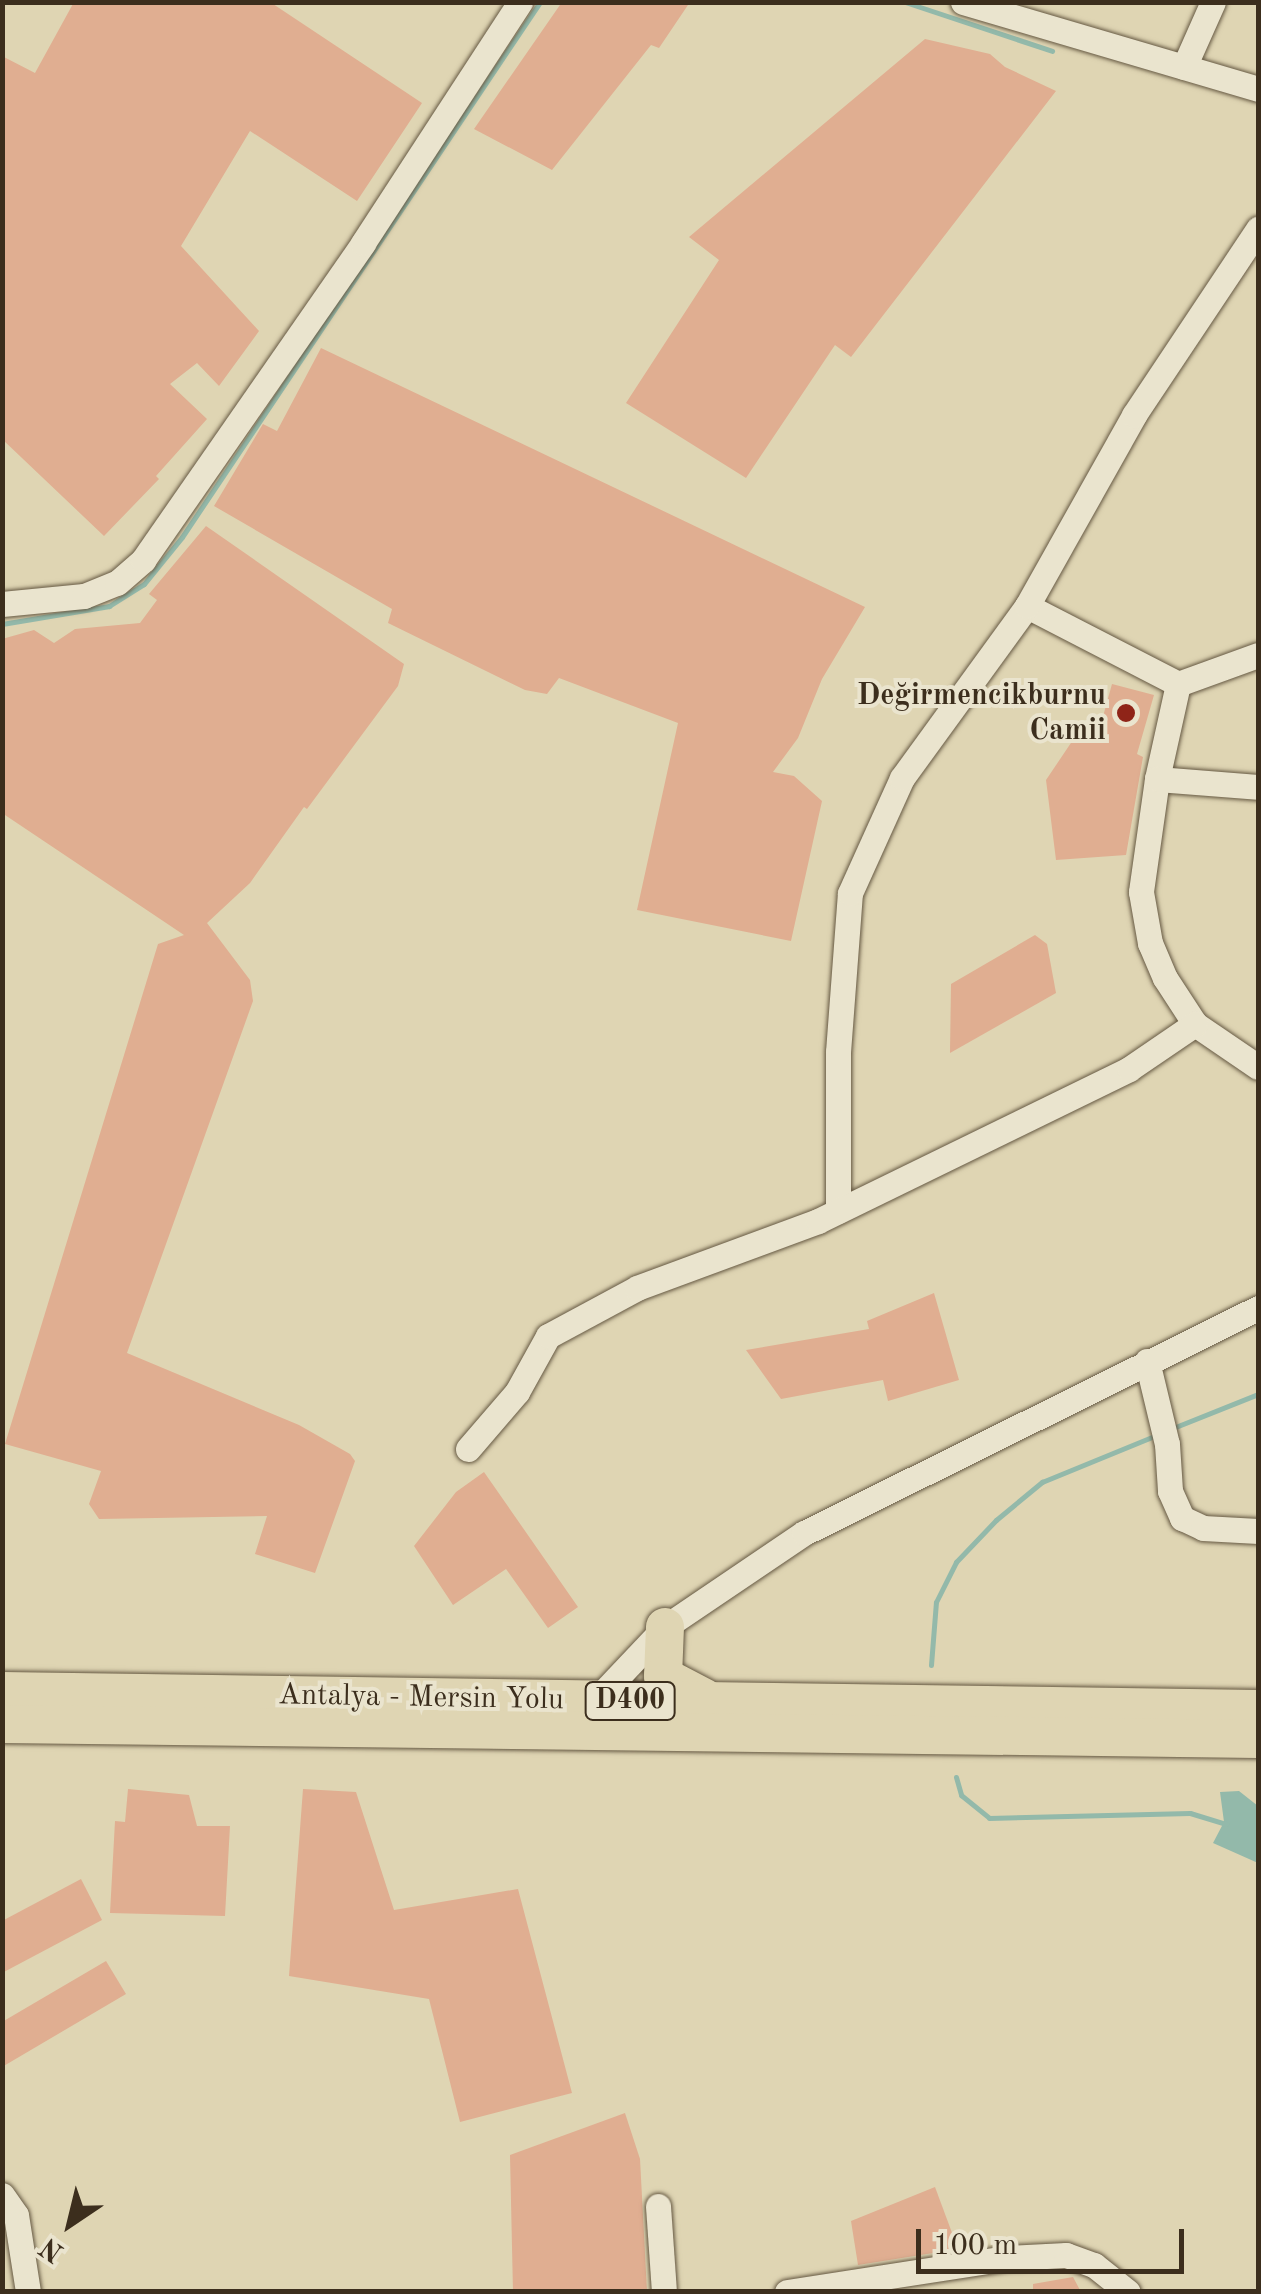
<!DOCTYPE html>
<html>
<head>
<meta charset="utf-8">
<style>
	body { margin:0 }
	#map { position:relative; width:1261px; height:2294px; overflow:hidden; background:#dfd5b3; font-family:"Old Standard TT",serif }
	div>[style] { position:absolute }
	.water>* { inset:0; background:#93b9aa }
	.stream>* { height:5px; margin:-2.5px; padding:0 2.5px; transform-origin:2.5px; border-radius:2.5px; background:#93b9aa }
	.building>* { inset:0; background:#e0ae91 }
	.roads { filter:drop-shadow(0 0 2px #655842) drop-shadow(0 0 2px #655842) }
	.minor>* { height:25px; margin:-12.5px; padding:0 12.5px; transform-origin:12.5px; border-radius:12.5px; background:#eae4ce }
	.highway>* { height:38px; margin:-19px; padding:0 19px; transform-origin:19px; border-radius:19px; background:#dfd5b3 }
	.dots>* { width:28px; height:28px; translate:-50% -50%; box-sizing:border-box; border:5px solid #eae4ce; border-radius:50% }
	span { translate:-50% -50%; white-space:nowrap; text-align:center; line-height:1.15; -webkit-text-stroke:8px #eae4ce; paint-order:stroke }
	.shield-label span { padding:2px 8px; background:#eae4ce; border:2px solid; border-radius:8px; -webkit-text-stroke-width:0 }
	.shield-label { font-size:28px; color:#3c2e1d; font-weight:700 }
	.poi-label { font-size:30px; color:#3c2e1d; font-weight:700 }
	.right { translate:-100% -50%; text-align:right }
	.street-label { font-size:30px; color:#3c2e1d }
	.frame { position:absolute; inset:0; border:5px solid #3c2e1d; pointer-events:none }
	.north { position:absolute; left:20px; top:2174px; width:100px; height:100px; -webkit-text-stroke:8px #eae4ce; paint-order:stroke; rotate:215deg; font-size:28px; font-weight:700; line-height:40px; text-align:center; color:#3c2e1d }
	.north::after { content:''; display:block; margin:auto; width:35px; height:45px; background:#3c2e1d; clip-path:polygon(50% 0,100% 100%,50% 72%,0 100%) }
	.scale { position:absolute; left:916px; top:2229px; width:268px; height:45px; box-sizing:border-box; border:5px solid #3c2e1d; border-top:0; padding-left:12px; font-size:30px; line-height:35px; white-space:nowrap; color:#3c2e1d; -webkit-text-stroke:8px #eae4ce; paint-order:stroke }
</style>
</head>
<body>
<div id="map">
	<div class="water">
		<div style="clip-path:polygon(1239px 1791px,1258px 1806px,1258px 1863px,1213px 1843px,1224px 1822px,1220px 1792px)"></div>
	</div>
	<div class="stream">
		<div style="left:905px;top:2px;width:155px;rotate:18.4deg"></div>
		<div style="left:2px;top:624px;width:109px;rotate:-9.5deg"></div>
		<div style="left:109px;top:606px;width:41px;rotate:-32.2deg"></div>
		<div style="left:144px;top:584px;width:60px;rotate:-51deg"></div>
		<div style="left:182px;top:537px;width:644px;rotate:-56.21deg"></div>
		<div style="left:1173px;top:1428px;width:92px;rotate:-21.8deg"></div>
		<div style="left:931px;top:1665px;width:63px;rotate:-85.5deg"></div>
		<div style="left:936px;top:1602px;width:45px;rotate:-63.4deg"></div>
		<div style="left:956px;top:1562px;width:58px;rotate:-46.4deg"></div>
		<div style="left:996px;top:1520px;width:60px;rotate:-39.6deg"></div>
		<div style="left:1042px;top:1482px;width:126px;rotate:-22.3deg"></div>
		<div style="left:956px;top:1777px;width:19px;rotate:74deg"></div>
		<div style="left:961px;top:1795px;width:36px;rotate:39deg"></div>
		<div style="left:989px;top:1818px;width:201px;rotate:-1.4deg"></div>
		<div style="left:1190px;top:1813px;width:38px;rotate:17deg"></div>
	</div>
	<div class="building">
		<div style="clip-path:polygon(74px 2px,270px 2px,422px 103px,357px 201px,250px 131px,181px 246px,259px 331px,219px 386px,197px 363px,170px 384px,207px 419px,156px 476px,159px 479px,104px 536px,2px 439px,2px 56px,35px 73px)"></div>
		<div style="clip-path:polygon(562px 2px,690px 2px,659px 48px,651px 45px,552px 170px,474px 129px)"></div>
		<div style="clip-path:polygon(925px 39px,990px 54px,1005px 67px,1056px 91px,851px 357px,835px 345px,746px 478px,626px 403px,719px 260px,689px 237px)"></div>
		<div style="clip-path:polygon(321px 348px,865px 607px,822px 679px,798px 738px,773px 772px,794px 776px,822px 801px,791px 941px,637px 910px,678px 723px,559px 678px,547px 694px,525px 690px,388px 623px,392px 609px,214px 506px,263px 424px,277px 431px)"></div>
		<div style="clip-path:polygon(206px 526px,404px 664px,398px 686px,307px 809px,304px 807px,250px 883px,207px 923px,250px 980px,253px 1001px,127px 1353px,299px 1425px,350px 1454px,355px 1461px,315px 1573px,255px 1554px,267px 1516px,99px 1519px,89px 1504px,101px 1471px,5px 1444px,158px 944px,184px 935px,2px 813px,2px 639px,34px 630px,54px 643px,75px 629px,140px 623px,157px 600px,149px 594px)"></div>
		<div style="clip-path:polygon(1112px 684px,1154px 695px,1137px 754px,1143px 757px,1126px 855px,1056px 860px,1046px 780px,1079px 731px,1097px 738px)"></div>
		<div style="clip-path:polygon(1035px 935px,1047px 944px,1056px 993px,950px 1053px,951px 984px)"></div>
		<div style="clip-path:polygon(934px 1293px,959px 1380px,888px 1401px,883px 1380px,781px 1399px,746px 1350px,869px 1329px,867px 1321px)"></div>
		<div style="clip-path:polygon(484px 1472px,578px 1607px,548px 1628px,506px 1569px,453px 1605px,414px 1546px,456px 1492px)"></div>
		<div style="clip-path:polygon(128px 1789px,189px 1795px,197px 1826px,230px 1826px,225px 1916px,110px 1913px,115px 1821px,125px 1822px)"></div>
		<div style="clip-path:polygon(303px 1789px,356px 1792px,394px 1910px,518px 1889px,572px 2093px,460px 2122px,429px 1999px,289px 1976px)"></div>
		<div style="clip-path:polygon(81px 1879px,102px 1920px,2px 1973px,2px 1921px)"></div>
		<div style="clip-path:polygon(106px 1961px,126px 1994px,2px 2067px,2px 2022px)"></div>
		<div style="clip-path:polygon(625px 2113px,640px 2159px,647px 2292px,513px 2292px,510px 2155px)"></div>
		<div style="clip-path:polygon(935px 2187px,958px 2249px,858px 2265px,851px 2221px)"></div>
		<div style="clip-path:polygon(1073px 2277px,1081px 2292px,1033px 2292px,1033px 2284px)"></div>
	</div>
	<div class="roads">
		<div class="minor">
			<div style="left:963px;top:2px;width:308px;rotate:16.4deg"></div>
			<div style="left:1184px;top:67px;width:71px;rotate:-66deg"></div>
			<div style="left:2px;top:604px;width:82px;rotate:-5.6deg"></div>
			<div style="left:84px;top:596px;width:35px;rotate:-22deg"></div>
			<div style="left:117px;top:583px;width:35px;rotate:-41deg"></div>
			<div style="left:143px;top:560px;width:386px;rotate:-55.2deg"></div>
			<div style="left:363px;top:243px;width:288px;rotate:-56.9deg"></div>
			<div style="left:1027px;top:606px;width:170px;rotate:27.3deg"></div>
			<div style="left:1178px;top:684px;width:85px;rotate:-19.9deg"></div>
			<div style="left:1178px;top:684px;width:97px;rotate:102.5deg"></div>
			<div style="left:1157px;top:779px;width:114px;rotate:98.1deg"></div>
			<div style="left:1141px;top:892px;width:52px;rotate:80deg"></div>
			<div style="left:1150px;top:943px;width:38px;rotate:67deg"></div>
			<div style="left:1165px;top:978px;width:55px;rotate:56.9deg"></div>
			<div style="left:1195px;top:1024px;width:76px;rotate:34.3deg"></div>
			<div style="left:1157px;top:779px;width:101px;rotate:4.5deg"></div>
			<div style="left:838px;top:1211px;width:159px;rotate:-90deg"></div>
			<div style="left:838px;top:1052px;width:159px;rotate:-85.7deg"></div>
			<div style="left:850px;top:893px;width:126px;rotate:-65.7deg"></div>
			<div style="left:902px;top:778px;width:213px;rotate:-54deg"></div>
			<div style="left:1027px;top:606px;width:219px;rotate:-60.7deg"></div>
			<div style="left:1134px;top:415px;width:224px;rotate:-56.3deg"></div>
			<div style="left:1147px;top:1361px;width:85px;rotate:76.5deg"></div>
			<div style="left:1167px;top:1444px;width:47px;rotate:86.3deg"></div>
			<div style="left:1170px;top:1491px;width:30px;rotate:66deg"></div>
			<div style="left:1182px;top:1518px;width:23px;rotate:25deg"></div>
			<div style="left:1203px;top:1528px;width:55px;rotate:3.1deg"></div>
			<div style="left:468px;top:1449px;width:75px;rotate:-49.3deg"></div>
			<div style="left:517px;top:1392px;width:64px;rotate:-61deg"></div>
			<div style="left:548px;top:1336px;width:101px;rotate:-28.3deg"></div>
			<div style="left:637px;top:1288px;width:193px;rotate:-20.3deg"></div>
			<div style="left:818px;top:1221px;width:346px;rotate:-26deg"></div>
			<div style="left:1129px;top:1069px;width:80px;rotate:-34.3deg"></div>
			<div style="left:595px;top:1701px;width:102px;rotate:-46.6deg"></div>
			<div style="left:665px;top:1627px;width:168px;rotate:-34.1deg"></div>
			<div style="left:804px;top:1533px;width:507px;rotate:-26.36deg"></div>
			<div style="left:2px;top:2195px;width:24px;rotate:55deg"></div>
			<div style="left:16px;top:2215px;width:78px;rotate:81.1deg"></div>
			<div style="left:658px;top:2206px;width:86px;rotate:86deg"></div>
			<div style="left:787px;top:2292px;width:223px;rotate:-8.8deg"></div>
			<div style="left:1007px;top:2258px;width:59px;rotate:-2.9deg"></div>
			<div style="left:1066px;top:2255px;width:30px;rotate:20deg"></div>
			<div style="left:1094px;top:2265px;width:43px;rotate:38.5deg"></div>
		</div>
		<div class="highway">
			<div style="left:665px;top:1627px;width:49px;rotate:92.3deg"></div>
			<div style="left:663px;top:1676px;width:47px;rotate:27.6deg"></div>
			<div style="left:2px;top:1691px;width:1256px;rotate:0.82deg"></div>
			<div style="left:2px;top:1724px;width:1256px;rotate:0.68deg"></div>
		</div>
	</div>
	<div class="dots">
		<div style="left:1126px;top:713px;background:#8f2418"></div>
	</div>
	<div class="shield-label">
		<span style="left:630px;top:1701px">D400</span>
	</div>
	<div class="poi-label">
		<span class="right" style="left:1106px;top:713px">Değirmencikburnu<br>Camii</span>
	</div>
	<div class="street-label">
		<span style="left:421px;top:1698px;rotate:1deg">Antalya - Mersin Yolu</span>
	</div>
	<div class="frame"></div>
	<div class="north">N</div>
	<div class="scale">100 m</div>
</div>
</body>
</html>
